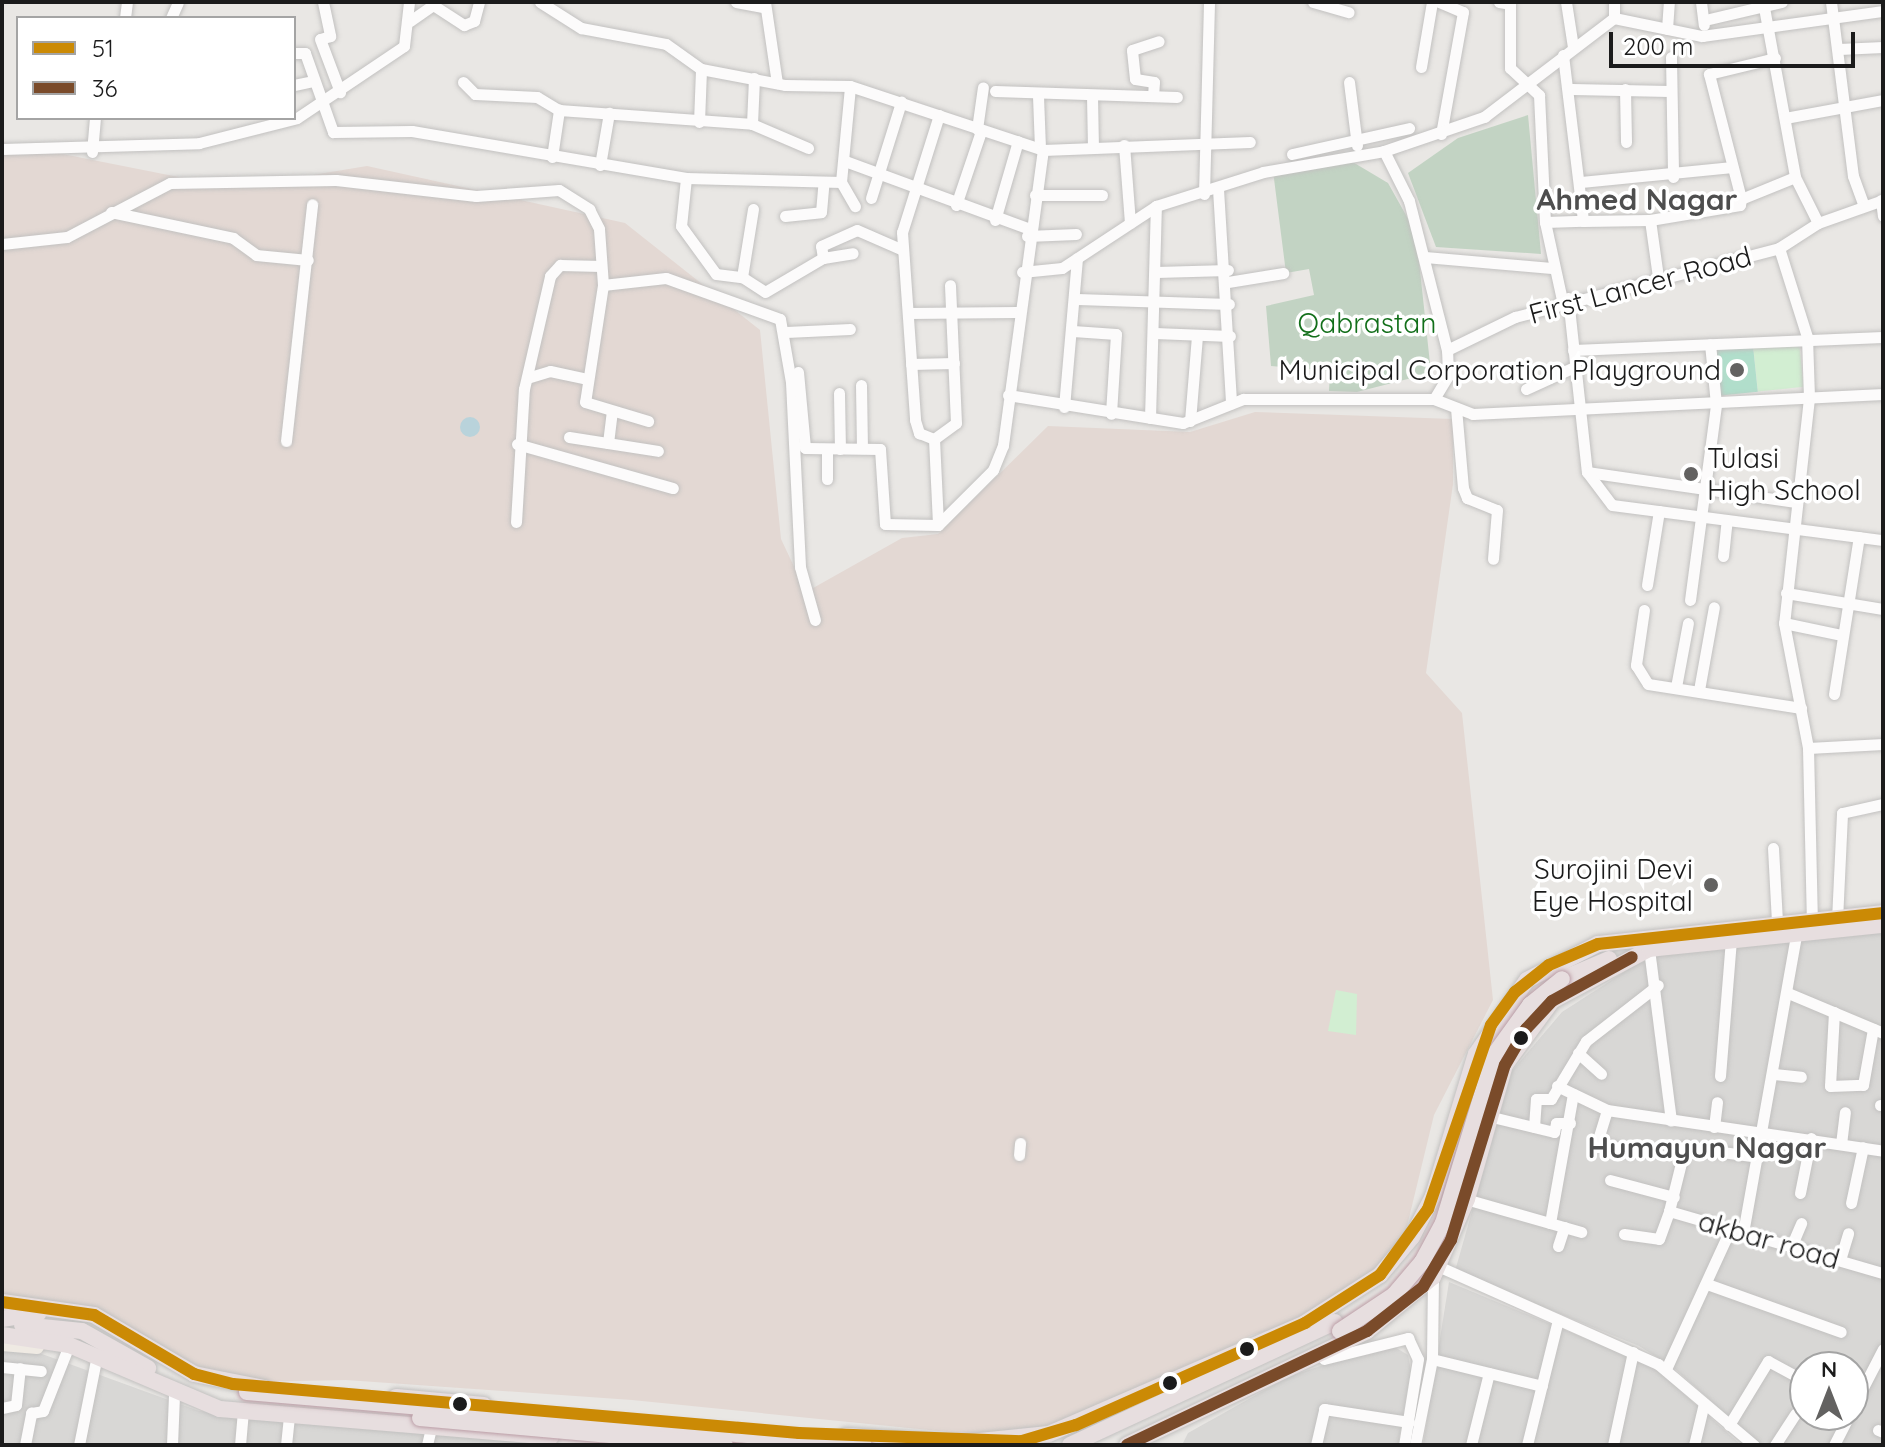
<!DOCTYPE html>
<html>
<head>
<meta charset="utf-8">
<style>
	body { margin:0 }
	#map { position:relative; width:1885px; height:1447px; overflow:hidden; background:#e9e7e4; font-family:Quicksand,sans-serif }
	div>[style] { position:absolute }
	.residential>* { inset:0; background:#d8d7d5 }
	.military>* { inset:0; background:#e3d8d3 }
	.cemetery>* { inset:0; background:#c2d3c3 }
	.park>* { inset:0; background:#d2eed2; transform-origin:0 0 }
	.pitch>* { inset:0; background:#b1decb; transform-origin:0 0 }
	.water>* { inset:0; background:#b9d3db }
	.round { border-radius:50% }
	.roads { filter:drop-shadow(0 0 2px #c2c1c0) drop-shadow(0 0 2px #c2c1c0) }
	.minor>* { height:11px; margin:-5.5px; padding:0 5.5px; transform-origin:5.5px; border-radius:5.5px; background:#fcfbfb }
	.major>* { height:14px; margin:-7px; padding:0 7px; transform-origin:7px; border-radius:7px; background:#efeae3 }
	.highway>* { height:16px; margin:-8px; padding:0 8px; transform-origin:8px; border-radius:8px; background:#e7dedf }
	.bridges { filter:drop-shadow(0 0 2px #bb9da6) drop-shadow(0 0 2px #bb9da6) }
	.highway-bridge>* { height:16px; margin:-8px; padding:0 8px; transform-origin:8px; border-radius:8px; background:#e7dedf }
	.bus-1>* { height:12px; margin:-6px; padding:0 6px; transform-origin:6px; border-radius:6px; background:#cb8a05 }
	.bus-2>* { height:12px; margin:-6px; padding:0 6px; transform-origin:6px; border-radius:6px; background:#7a4b2a }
	.dots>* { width:22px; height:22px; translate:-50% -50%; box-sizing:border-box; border:4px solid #fff; border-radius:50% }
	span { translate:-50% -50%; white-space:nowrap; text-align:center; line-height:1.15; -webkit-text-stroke:7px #fff; paint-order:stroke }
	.street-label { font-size:28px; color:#1b1b1b }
	.park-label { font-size:28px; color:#126f1a }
	.poi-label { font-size:28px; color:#1b1b1b }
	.right { translate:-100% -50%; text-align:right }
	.left { translate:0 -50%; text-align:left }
	.neighbourhood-label { font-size:30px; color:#4e4e4e; font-weight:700 }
	.frame { position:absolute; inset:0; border:4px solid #1b1b1b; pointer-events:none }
	.legend { position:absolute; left:16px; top:16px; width:280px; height:104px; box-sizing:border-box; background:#fff; border:2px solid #a4a4a4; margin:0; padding:10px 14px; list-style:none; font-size:24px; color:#1b1b1b }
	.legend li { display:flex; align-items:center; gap:16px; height:40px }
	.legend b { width:40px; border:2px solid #a4a4a4 }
	.north { position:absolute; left:1789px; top:1351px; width:80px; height:80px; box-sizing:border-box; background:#fff; border:2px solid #a4a4a4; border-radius:50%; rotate:0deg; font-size:22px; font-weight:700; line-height:32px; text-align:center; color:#1b1b1b }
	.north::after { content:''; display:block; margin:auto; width:28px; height:36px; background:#636261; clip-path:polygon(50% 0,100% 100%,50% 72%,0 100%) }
	.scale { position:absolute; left:1609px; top:32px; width:246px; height:36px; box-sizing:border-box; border:4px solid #1b1b1b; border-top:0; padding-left:10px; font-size:24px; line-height:28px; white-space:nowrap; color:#1b1b1b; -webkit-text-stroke:6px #fff; paint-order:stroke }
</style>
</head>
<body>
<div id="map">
	<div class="residential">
		<div style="clip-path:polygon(evenodd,1883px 932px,1883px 1445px,1760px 1445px,1673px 1367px,1639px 1346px,1455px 1271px,1512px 1071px,1562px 1012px,1635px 965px,1668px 953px,1883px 932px,1805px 1367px,1853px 1367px,1853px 1415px,1805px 1415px,1805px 1367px)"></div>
		<div style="clip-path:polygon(1449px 1282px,1654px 1367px,1741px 1445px,1423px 1445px)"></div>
		<div style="clip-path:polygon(1388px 1343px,1408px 1355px,1411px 1370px,1398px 1445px,1182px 1445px,1188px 1433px,1288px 1377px)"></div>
		<div style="clip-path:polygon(2px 1349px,31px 1350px,199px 1411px,554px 1445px,2px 1445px)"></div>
	</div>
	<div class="military">
		<div style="clip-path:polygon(2px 142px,234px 188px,367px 166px,625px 223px,760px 330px,781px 539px,806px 592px,902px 538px,938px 534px,1048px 426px,1190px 432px,1255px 412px,1453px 419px,1453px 484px,1426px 673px,1462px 713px,1493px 1000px,1434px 1115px,1400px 1255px,1323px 1316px,1252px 1335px,1133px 1397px,1041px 1427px,978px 1435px,632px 1400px,346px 1380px,252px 1382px,213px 1374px,95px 1311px,2px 1296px)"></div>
	</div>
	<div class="cemetery">
		<div style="clip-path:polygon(1528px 115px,1541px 254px,1436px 247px,1408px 173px,1458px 138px)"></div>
		<div style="clip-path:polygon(1351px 161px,1388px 183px,1416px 233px,1431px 373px,1357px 392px,1329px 391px,1330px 371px,1271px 366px,1266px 306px,1314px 295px,1309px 269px,1286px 273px,1273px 171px)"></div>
	</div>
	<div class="park">
		<div style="left:1799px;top:342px;width:45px;height:46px;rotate:84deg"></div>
		<div style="clip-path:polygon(1336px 990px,1357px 994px,1356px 1035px,1328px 1031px)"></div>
	</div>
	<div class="pitch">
		<div style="left:1753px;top:346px;width:46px;height:37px;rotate:84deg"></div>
	</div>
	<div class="water">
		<div class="round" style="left:460px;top:417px;width:20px;height:20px"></div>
	</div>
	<div class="roads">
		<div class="minor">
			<div style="left:323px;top:2px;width:35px;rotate:78deg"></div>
			<div style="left:330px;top:36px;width:10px;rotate:163deg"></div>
			<div style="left:320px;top:39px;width:57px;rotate:69.3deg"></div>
			<div style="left:540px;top:2px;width:49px;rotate:32.4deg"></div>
			<div style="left:581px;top:28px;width:86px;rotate:10.7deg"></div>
			<div style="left:666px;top:44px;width:43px;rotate:35.5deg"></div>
			<div style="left:701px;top:69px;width:86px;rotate:10.8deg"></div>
			<div style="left:785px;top:85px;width:65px;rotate:0.9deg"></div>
			<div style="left:850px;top:86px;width:203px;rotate:18.3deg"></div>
			<div style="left:1043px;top:150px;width:207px;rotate:-2.2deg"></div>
			<div style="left:736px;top:2px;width:26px;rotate:11deg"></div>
			<div style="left:765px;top:2px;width:82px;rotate:81.6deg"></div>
			<div style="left:1313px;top:2px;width:37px;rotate:16deg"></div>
			<div style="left:1439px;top:2px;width:26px;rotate:23deg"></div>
			<div style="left:1463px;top:12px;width:124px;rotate:100.2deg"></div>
			<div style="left:1499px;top:2px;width:11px;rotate:10deg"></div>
			<div style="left:1510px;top:4px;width:64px;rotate:90deg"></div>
			<div style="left:1510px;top:68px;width:40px;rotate:43deg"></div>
			<div style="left:1539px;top:95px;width:127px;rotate:87.3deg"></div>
			<div style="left:1545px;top:222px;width:80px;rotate:77.7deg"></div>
			<div style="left:1566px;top:2px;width:46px;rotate:81.2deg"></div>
			<div style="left:1614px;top:2px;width:16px;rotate:90deg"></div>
			<div style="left:1701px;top:2px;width:23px;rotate:83deg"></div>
			<div style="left:1763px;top:2px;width:178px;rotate:79.6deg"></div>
			<div style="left:1795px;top:177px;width:51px;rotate:63.4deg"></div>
			<div style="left:1831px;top:2px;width:175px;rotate:82.8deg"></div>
			<div style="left:1853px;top:176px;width:32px;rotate:70deg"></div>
			<div style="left:125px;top:18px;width:16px;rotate:-83deg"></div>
			<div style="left:171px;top:18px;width:17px;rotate:-66deg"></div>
			<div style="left:1705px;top:20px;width:79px;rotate:-13.2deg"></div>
			<div style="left:410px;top:21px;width:28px;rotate:-35deg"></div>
			<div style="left:433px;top:5px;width:37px;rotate:33deg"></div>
			<div style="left:464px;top:25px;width:11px;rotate:-22deg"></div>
			<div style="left:474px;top:21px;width:20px;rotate:-75deg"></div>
			<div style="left:1667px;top:29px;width:27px;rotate:-86deg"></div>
			<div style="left:1839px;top:49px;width:44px;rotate:-2.6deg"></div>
			<div style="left:294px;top:53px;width:11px"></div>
			<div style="left:305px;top:53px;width:84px;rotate:70.5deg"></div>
			<div style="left:333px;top:132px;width:79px;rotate:-0.7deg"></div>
			<div style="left:412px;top:131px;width:278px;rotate:9.7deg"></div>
			<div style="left:686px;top:178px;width:155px;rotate:1.5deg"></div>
			<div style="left:1563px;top:55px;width:167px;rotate:83.1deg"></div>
			<div style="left:1583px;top:221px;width:67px;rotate:-0.9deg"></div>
			<div style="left:1650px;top:220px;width:91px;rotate:-9.5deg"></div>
			<div style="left:1740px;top:205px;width:6px;rotate:-81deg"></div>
			<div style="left:1671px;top:57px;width:120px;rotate:89deg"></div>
			<div style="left:1775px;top:58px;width:68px;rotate:166.4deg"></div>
			<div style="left:1709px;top:74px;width:129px;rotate:75.6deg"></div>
			<div style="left:1741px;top:199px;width:58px;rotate:-22.2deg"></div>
			<div style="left:1421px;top:67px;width:66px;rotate:-80.4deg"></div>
			<div style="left:463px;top:82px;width:17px;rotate:45deg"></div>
			<div style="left:475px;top:94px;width:62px;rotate:2.8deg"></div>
			<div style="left:537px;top:97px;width:26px;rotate:31deg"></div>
			<div style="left:559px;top:110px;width:194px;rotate:4.1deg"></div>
			<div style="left:752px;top:124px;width:61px;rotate:23.2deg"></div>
			<div style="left:1349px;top:82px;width:64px;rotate:82.8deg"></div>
			<div style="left:294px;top:85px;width:19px;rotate:-12deg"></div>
			<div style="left:1572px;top:89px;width:97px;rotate:1.2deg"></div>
			<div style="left:1625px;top:89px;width:53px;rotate:88.9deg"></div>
			<div style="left:995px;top:91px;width:182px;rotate:1.9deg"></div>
			<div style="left:1038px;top:96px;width:53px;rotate:87.8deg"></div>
			<div style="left:1092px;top:96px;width:50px;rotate:88.9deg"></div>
			<div style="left:1153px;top:96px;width:14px;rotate:-86deg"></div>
			<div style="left:1154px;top:82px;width:19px;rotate:-171deg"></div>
			<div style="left:1135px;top:79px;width:29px;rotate:-96deg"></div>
			<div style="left:1132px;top:50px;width:28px;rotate:-18deg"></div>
			<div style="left:939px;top:115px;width:123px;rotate:107.5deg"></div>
			<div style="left:902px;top:232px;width:188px;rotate:86deg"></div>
			<div style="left:915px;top:420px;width:14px;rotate:73deg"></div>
			<div style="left:919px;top:433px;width:16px;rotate:22deg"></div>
			<div style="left:934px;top:439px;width:27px;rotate:-36deg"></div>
			<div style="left:956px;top:423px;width:138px;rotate:-92.5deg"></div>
			<div style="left:1785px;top:118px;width:100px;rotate:-10.4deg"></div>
			<div style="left:699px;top:122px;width:53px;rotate:-87.8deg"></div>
			<div style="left:752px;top:124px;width:46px;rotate:-87.5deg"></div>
			<div style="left:977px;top:129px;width:42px;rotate:-81.9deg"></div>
			<div style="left:1124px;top:145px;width:78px;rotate:85.6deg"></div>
			<div style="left:2px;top:149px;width:197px;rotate:-1.7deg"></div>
			<div style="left:199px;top:143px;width:101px;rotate:-14.3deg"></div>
			<div style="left:297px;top:118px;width:129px;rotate:-33.9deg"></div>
			<div style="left:404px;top:46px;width:44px;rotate:-83.5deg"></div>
			<div style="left:1384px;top:151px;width:56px;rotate:63.4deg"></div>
			<div style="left:1409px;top:201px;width:154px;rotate:75.7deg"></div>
			<div style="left:92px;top:152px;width:34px;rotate:-85deg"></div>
			<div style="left:1292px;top:154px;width:120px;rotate:-12.5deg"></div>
			<div style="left:552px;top:157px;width:48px;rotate:-81.5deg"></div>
			<div style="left:845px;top:161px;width:194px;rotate:20.2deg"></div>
			<div style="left:600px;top:165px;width:53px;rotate:-80.2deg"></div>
			<div style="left:686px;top:178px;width:48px;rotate:95.9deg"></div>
			<div style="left:681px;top:226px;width:59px;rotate:53.9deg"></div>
			<div style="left:716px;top:274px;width:26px;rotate:7deg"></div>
			<div style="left:742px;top:277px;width:27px;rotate:33deg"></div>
			<div style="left:765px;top:292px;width:67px;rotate:-30.4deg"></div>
			<div style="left:823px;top:258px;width:30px;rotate:-9deg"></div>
			<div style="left:841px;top:182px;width:96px;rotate:-84.6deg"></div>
			<div style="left:841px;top:182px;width:28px;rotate:60deg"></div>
			<div style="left:1581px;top:182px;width:152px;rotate:-5.7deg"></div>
			<div style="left:1218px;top:189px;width:215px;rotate:86.5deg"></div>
			<div style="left:1204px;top:194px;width:192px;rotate:-88.5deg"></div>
			<div style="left:1035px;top:195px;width:67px"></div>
			<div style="left:871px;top:198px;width:101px;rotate:-72.6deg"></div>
			<div style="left:1881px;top:200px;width:16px;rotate:83deg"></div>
			<div style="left:956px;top:205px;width:78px;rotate:-71.3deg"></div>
			<div style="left:111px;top:212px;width:125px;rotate:12deg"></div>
			<div style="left:233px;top:238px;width:29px;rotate:36deg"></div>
			<div style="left:256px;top:255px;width:52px;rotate:5.5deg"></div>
			<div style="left:785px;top:216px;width:36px;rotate:-6deg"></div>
			<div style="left:821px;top:212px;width:25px;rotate:-85deg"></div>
			<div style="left:995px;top:220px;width:82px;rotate:-73.8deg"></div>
			<div style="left:1650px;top:220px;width:58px;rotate:82deg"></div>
			<div style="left:1545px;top:222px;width:38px;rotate:-2deg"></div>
			<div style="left:1027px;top:236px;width:49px;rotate:-2.3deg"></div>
			<div style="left:2px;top:244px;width:65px;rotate:-6.1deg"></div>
			<div style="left:67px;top:237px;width:116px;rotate:-27.7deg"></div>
			<div style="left:170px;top:183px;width:166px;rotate:-1deg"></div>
			<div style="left:336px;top:180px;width:141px;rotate:6.5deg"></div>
			<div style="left:476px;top:196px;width:83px;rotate:-4.1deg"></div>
			<div style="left:559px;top:190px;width:36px;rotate:32deg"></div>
			<div style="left:589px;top:209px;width:22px;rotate:63deg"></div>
			<div style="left:599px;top:229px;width:56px;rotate:85.9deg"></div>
			<div style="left:603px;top:285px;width:118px;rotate:98.7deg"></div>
			<div style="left:585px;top:402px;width:66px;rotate:16.8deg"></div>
			<div style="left:1779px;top:248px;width:93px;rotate:72.5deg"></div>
			<div style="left:1807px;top:337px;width:61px;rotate:88.1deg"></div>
			<div style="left:1809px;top:398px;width:226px;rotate:96.3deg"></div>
			<div style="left:1784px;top:623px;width:127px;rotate:79.1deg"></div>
			<div style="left:1808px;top:748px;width:174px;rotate:88.7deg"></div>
			<div style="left:1425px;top:257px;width:127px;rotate:5deg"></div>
			<div style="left:823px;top:258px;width:12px;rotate:-99deg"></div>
			<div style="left:821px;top:246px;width:39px;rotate:-24deg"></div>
			<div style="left:857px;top:230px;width:50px;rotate:23.5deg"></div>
			<div style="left:1022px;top:272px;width:40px;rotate:-5.7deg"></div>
			<div style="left:1062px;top:268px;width:113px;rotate:-33.4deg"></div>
			<div style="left:1156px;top:206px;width:112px;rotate:-17.6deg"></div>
			<div style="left:1263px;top:172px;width:123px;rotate:-9.8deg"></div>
			<div style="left:1384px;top:151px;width:106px;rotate:-18.8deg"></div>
			<div style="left:1484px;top:117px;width:163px;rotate:-37.3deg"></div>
			<div style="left:1614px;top:18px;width:90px;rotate:11.6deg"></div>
			<div style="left:1702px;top:36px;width:183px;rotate:-7.9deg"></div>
			<div style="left:1156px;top:272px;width:72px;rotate:-1.6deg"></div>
			<div style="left:742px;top:277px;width:69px;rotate:-80.8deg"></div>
			<div style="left:1228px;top:282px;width:56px;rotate:-9.3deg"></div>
			<div style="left:603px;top:285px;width:63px;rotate:-6.3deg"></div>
			<div style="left:666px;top:278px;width:121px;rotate:19.8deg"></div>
			<div style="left:780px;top:319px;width:64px;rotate:80.1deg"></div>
			<div style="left:791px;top:382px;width:185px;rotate:87.2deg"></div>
			<div style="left:800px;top:567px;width:55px;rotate:74.2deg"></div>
			<div style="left:1568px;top:298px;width:175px;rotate:83.8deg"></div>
			<div style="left:1587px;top:472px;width:211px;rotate:8.2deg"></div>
			<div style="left:1077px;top:299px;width:152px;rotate:1.9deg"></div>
			<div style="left:908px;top:313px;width:109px;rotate:-0.5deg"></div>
			<div style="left:1073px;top:331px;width:43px;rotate:4deg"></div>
			<div style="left:1116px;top:334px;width:80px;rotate:93.6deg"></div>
			<div style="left:786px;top:332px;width:64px;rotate:-2.7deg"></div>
			<div style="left:1155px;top:333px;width:75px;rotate:2.3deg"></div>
			<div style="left:1573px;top:350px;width:310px;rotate:-2.4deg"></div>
			<div style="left:911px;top:364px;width:43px;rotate:-1.3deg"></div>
			<div style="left:798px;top:372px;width:76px;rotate:84.7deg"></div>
			<div style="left:805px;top:448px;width:75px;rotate:0.8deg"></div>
			<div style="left:880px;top:449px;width:75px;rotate:86.2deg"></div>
			<div style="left:885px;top:524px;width:53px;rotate:1.1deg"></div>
			<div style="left:938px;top:525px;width:78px;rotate:-45deg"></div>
			<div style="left:993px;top:470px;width:27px;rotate:-68deg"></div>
			<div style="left:1003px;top:445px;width:298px;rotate:-82.3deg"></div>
			<div style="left:527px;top:378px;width:24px;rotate:-17deg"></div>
			<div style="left:550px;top:371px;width:34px;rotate:12deg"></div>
			<div style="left:861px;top:385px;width:63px;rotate:89.1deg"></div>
			<div style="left:1526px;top:389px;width:53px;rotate:-24.6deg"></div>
			<div style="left:839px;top:393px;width:56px;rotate:89deg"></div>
			<div style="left:1008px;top:395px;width:177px;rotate:9.1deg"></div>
			<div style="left:1183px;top:423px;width:65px;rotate:-21.8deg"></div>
			<div style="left:1243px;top:399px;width:191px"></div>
			<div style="left:1434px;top:399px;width:27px;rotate:-59deg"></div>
			<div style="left:1448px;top:376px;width:26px;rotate:-92deg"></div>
			<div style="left:1447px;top:350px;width:76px;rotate:-25.9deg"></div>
			<div style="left:1515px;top:317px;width:273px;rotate:-14.6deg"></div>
			<div style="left:1779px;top:248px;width:46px;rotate:-32.7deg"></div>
			<div style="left:1818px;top:223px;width:69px;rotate:-19.5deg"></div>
			<div style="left:1434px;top:399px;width:42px;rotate:21deg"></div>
			<div style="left:1473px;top:414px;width:410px;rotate:-2.8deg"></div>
			<div style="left:1064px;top:407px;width:149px;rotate:-85deg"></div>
			<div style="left:1456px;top:408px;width:80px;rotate:85deg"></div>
			<div style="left:1463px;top:488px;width:11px;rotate:68deg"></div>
			<div style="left:1467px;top:498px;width:32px;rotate:22deg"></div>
			<div style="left:1497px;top:510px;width:49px;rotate:94.7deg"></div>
			<div style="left:1150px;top:418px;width:212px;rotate:-88.4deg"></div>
			<div style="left:1190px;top:421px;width:86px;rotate:-85.3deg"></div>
			<div style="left:569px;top:437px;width:90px;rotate:8.9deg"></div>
			<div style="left:934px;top:439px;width:86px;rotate:87.3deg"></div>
			<div style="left:286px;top:441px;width:238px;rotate:-83.7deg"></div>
			<div style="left:608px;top:443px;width:32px;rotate:-83deg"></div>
			<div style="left:517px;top:444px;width:162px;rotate:15.8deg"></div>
			<div style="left:1587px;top:472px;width:41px;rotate:52.9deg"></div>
			<div style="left:1612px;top:505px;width:273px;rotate:7.4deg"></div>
			<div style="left:827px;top:479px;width:30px;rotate:-90deg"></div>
			<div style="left:516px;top:522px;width:133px;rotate:-86.6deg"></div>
			<div style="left:524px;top:389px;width:116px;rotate:-77deg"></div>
			<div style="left:550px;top:276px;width:15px;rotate:-48deg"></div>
			<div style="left:560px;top:265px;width:41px;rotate:1.4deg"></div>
			<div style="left:1723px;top:556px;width:36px;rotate:-84deg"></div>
			<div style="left:1647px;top:585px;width:75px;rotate:-80.8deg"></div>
			<div style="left:1786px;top:593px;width:98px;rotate:9.4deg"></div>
			<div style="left:1690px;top:600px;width:198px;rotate:-82.4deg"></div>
			<div style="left:1716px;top:404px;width:60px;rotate:-95.7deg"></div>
			<div style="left:1644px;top:610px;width:56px;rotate:98.3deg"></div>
			<div style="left:1636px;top:665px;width:22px;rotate:58deg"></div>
			<div style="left:1648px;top:684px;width:155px;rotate:8.9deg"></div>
			<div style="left:1784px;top:623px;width:58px;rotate:11.9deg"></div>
			<div style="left:1676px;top:687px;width:65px;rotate:-79.4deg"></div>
			<div style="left:1699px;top:690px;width:84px;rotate:-79.8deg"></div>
			<div style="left:1834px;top:694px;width:159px;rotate:-81deg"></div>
			<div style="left:1808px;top:748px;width:75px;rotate:-3.1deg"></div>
			<div style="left:1773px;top:848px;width:75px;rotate:86.9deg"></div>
			<div style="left:1837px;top:920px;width:107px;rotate:-87.3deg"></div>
			<div style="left:1842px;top:813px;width:42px;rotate:-12.4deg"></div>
			<div style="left:1649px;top:949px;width:173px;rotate:82.7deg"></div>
			<div style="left:1788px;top:993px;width:103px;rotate:22.8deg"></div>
			<div style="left:1834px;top:1012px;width:74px;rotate:93.1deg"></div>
			<div style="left:1830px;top:1086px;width:33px;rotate:-2deg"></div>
			<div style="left:1863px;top:1085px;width:57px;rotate:-79.9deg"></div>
			<div style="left:1578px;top:1053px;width:31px;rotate:42deg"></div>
			<div style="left:1774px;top:1074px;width:27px;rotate:6deg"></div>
			<div style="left:1720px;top:1076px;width:138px;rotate:-85.4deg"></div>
			<div style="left:1557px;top:1086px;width:55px;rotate:25.6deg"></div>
			<div style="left:1607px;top:1110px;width:279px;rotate:8.4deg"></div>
			<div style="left:1880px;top:1105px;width:3px"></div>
			<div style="left:1607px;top:1110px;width:34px;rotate:107deg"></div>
			<div style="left:1597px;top:1142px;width:35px;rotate:16deg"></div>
			<div style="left:1488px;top:1116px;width:68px;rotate:13.6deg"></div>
			<div style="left:1554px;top:1132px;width:9px;rotate:-77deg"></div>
			<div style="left:1556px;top:1123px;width:14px"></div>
			<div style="left:1534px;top:1127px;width:28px;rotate:-86deg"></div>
			<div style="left:1536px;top:1099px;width:15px"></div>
			<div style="left:1551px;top:1099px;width:68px;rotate:-58.9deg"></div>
			<div style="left:1586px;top:1041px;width:91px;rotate:-37.9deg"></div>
			<div style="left:1714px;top:1127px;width:25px;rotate:-83deg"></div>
			<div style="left:1841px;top:1144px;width:32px;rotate:-83deg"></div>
			<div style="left:1019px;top:1155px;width:12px;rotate:-85deg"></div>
			<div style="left:1759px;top:1157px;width:75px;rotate:-172.3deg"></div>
			<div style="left:1685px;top:1147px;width:66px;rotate:104deg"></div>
			<div style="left:1669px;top:1211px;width:223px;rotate:16.2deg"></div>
			<div style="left:1610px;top:1180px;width:66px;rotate:14.9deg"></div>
			<div style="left:1800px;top:1193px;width:56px;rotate:-78.7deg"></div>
			<div style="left:1462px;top:1198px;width:124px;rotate:15.9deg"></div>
			<div style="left:1851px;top:1203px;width:57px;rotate:-77.9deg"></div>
			<div style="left:1550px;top:1223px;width:131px;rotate:-79.9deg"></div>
			<div style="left:1743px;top:1233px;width:303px;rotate:-79.9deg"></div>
			<div style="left:1624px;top:1234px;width:35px;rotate:8deg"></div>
			<div style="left:1659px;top:1239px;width:30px;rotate:-70deg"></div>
			<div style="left:1558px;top:1246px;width:20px;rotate:-72deg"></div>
			<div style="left:1791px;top:1247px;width:26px;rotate:-67deg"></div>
			<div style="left:1840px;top:1260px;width:28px;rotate:-73deg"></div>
			<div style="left:1440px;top:1267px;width:239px;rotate:24deg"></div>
			<div style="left:1658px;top:1364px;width:126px;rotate:40.2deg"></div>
			<div style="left:1707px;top:1284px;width:142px;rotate:19.7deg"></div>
			<div style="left:1324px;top:1359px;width:87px;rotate:-14deg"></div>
			<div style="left:1408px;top:1338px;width:23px;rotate:65deg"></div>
			<div style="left:1418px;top:1359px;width:87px;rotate:99.2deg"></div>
			<div style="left:1432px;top:1359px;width:113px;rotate:13.8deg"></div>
			<div style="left:2px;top:1367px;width:39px;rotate:6deg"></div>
			<div style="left:1666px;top:1369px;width:153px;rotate:-65.3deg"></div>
			<div style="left:1853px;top:1407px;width:65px;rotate:-62.7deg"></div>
			<div style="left:2px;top:1408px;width:14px;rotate:-12deg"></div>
			<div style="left:16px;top:1405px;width:37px;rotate:-84deg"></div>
			<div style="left:1729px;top:1425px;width:75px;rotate:-58.6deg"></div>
			<div style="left:1768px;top:1361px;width:42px;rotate:28.4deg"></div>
			<div style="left:1878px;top:1430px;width:5px;rotate:22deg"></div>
			<div style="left:25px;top:1445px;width:33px;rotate:-79deg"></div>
			<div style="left:31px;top:1413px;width:12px;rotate:-9deg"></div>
			<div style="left:43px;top:1411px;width:71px;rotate:-68.5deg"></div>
			<div style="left:79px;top:1445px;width:92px;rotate:-78.7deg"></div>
			<div style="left:172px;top:1445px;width:50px;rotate:-87.7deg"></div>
			<div style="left:240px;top:1445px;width:33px;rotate:-85deg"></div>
			<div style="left:286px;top:1445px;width:29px;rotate:-84deg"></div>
			<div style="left:427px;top:1445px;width:17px;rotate:-77deg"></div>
			<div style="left:1316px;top:1445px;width:37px;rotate:-77deg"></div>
			<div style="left:1324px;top:1409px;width:86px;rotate:8.7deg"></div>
			<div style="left:1415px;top:1445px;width:88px;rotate:-78.8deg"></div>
			<div style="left:1432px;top:1359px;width:82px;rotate:-89.3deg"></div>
			<div style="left:1471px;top:1445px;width:74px;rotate:-76deg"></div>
			<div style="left:1527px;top:1445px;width:129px;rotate:-76.1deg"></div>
			<div style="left:1613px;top:1445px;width:95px;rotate:-77.9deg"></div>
			<div style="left:1694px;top:1445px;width:43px;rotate:-76.6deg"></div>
			<div style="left:1775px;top:1445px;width:37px;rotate:-57deg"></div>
			<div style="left:1834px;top:1445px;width:34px;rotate:-63deg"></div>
		</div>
		<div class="major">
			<div style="left:2px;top:1344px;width:35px;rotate:5deg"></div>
		</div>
		<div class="highway">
			<div style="left:1562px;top:979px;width:51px;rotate:-23.1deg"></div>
			<div style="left:2px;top:1302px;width:93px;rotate:8deg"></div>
			<div style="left:94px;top:1315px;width:116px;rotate:30.5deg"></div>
			<div style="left:194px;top:1374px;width:72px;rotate:11.2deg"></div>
			<div style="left:2px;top:1319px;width:37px;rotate:-9deg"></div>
			<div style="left:22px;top:1325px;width:60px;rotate:5.7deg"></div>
			<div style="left:82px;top:1331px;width:76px;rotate:29.3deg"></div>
			<div style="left:2px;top:1335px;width:68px;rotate:8.5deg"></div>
			<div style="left:69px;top:1345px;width:164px;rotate:23deg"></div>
			<div style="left:220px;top:1409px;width:332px;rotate:4.8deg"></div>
			<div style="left:396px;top:1397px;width:88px;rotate:5.2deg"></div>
			<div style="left:846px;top:1436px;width:114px;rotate:3.5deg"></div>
			<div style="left:960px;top:1443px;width:89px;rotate:-5.8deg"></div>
			<div style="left:1049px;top:1434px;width:279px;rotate:-23.4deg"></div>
			<div style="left:1305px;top:1323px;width:89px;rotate:-32.6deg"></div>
			<div style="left:1380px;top:1275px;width:50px;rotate:-49.9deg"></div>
			<div style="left:1412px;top:1237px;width:46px;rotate:-62.9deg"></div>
			<div style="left:1433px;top:1196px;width:148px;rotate:-73.2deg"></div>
			<div style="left:1476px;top:1054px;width:90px;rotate:-55.4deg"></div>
			<div style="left:1527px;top:980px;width:80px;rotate:-26.9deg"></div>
			<div style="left:1598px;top:944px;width:287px;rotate:-6.2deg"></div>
			<div style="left:1070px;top:1445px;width:292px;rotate:-24.9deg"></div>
			<div style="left:1127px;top:1445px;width:266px;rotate:-25.4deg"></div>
			<div style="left:1367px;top:1331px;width:85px;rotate:-39.3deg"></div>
			<div style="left:1433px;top:1277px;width:85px;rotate:-66.4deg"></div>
			<div style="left:1467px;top:1199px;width:139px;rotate:-74.2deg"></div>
			<div style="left:1505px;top:1065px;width:79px;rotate:-53.7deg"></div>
			<div style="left:1552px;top:1001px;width:110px;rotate:-28.2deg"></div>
			<div style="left:1649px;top:949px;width:235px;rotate:-5.9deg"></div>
		</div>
	</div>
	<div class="bridges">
		<div class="highway-bridge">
			<div style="left:1340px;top:1331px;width:65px;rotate:-33.7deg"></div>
			<div style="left:1394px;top:1295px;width:43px;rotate:-49.7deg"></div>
			<div style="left:1422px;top:1262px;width:44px;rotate:-61.7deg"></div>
			<div style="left:1443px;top:1223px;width:176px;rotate:-73.1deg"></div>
			<div style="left:1494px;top:1055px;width:62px;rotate:-54.2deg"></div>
			<div style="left:1530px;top:1005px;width:41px;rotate:-39.1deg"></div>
			<div style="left:247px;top:1392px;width:619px;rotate:4.91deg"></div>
			<div style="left:420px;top:1418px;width:306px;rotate:5.1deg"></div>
		</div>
	</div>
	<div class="bus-1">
		<div style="left:2px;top:1302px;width:93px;rotate:8deg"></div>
		<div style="left:94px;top:1315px;width:116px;rotate:30.5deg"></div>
		<div style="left:194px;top:1374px;width:40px;rotate:14.4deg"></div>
		<div style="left:233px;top:1384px;width:568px;rotate:4.95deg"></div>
		<div style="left:799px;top:1433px;width:223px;rotate:2.1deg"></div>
		<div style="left:1022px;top:1441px;width:56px;rotate:-16.5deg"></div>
		<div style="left:1076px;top:1425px;width:251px;rotate:-24deg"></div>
		<div style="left:1305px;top:1323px;width:89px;rotate:-32.6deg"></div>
		<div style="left:1380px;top:1275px;width:82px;rotate:-54deg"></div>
		<div style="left:1428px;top:1209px;width:194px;rotate:-71.1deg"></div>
		<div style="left:1491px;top:1025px;width:41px;rotate:-54deg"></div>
		<div style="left:1515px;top:992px;width:43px;rotate:-38.5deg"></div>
		<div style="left:1549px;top:965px;width:53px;rotate:-23.2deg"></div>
		<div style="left:1598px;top:944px;width:287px;rotate:-6.2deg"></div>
	</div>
	<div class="bus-2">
		<div style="left:1127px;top:1445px;width:266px;rotate:-25.4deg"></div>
		<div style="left:1367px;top:1331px;width:71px;rotate:-38.2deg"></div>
		<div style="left:1423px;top:1287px;width:55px;rotate:-59.2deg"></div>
		<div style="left:1451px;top:1240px;width:183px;rotate:-72.9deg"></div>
		<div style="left:1505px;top:1065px;width:42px;rotate:-59.7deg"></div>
		<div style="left:1526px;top:1029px;width:38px;rotate:-47deg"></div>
		<div style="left:1552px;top:1001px;width:91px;rotate:-28.8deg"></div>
	</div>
	<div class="dots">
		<div style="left:1737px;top:370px;background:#636261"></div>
		<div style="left:1691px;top:474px;background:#636261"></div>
		<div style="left:1711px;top:885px;background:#636261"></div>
		<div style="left:1521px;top:1038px;background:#1b1b1b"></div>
		<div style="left:1247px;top:1349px;background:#1b1b1b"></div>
		<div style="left:1170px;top:1383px;background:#1b1b1b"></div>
		<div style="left:460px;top:1404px;background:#1b1b1b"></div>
	</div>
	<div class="street-label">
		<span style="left:1640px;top:285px;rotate:-15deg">First Lancer Road</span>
		<span style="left:1769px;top:1240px;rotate:16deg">akbar road</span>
	</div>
	<div class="park-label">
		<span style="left:1367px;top:323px">Qabrastan</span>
	</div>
	<div class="poi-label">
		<span class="right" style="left:1721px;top:370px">Municipal Corporation Playground</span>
		<span class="left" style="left:1707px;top:474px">Tulasi<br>High School</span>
		<span class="right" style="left:1693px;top:885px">Surojini Devi<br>Eye Hospital</span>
	</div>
	<div class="neighbourhood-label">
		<span style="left:1637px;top:199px">Ahmed Nagar</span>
		<span style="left:1707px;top:1147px">Humayun Nagar</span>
	</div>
	<div class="frame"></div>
	<ul class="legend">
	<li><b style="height:10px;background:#cb8a05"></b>51</li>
	<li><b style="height:10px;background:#7a4b2a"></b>36</li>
	</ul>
	<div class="north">N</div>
	<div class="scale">200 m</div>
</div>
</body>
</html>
